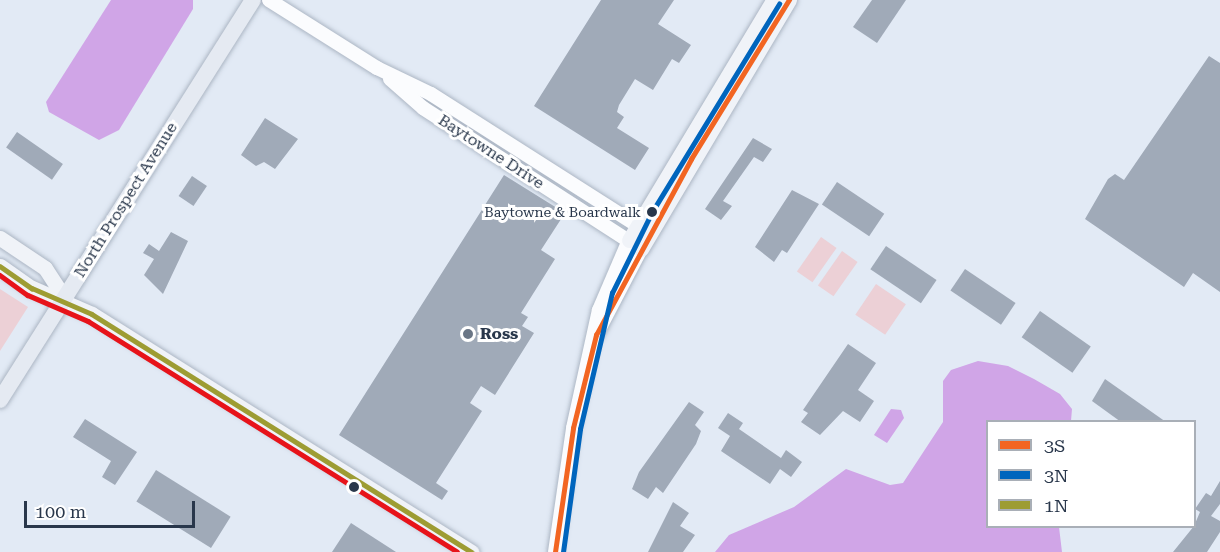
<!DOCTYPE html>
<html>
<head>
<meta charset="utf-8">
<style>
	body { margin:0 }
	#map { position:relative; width:1220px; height:552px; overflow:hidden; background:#e2eaf5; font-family:"Roboto Serif",serif }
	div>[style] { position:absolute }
	.green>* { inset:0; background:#ecd0d6; transform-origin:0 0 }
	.water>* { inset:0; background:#d0a5e7 }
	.building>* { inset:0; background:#a0aab8; transform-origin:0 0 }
	.roads { filter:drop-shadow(0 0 2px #acb6c4) drop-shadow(0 0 2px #acb6c4) }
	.tertiary>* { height:14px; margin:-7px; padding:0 7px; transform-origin:7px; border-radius:7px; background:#fbfcfe }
	.secondary>* { height:15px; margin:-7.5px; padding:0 7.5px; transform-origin:7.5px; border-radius:7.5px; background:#f0f3f8 }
	.primary>* { height:16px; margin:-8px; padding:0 8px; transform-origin:8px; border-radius:8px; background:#e5eaf2 }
	.bus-1>* { height:4.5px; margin:-2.25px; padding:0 2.25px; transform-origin:2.25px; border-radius:2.25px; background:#f26522 }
	.bus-2>* { height:4.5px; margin:-2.25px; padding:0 2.25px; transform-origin:2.25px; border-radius:2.25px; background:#0065bd }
	.bus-3>* { height:4.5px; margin:-2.25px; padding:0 2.25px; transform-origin:2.25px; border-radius:2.25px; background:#9d9c33 }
	.bus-4>* { height:4.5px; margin:-2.25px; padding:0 2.25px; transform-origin:2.25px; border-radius:2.25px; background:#e7131a }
	.dots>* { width:16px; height:16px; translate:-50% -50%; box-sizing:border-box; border:3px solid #fff; border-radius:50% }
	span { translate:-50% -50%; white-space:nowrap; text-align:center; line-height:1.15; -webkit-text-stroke:6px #fff; paint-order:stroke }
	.bus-label { font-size:14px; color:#29374b }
	.right { translate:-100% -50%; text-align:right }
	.street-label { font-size:16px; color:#29374b }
	.poi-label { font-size:16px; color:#29374b; font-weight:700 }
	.left { translate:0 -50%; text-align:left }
	.legend { position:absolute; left:986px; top:420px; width:210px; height:108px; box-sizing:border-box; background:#fff; border:2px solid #a9afb7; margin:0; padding:8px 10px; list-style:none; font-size:18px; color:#29374b }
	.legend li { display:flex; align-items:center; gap:12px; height:30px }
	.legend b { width:30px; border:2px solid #a9afb7 }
	.scale { position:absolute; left:24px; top:501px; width:171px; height:27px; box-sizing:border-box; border:3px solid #29374b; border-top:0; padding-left:8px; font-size:18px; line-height:21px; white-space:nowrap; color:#29374b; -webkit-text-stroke:4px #fff; paint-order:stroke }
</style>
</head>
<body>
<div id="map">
	<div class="green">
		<div style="left:821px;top:237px;width:19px;height:42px;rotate:35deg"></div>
		<div style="left:842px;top:251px;width:19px;height:42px;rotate:35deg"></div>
		<div style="left:876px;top:284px;width:36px;height:37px;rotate:34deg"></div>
		<div style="clip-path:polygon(0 289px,28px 307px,0 351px)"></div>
	</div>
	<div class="water">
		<div style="clip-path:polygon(111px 0,193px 0,193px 9px,119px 130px,99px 140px,49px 112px,46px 102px)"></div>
		<div style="clip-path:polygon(978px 361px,1008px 366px,1034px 379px,1060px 394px,1072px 409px,1071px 421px,988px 422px,988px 526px,1059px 527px,1062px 552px,715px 552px,729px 535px,794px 507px,846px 469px,890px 485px,903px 483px,943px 422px,943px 381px,951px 370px)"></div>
		<div style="clip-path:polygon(891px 409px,901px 410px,904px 418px,887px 443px,874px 435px)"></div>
	</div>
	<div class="building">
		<div style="clip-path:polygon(601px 0,674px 0,658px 24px,691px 45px,679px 63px,672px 59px,653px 90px,635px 79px,619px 105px,617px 112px,624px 117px,617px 128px,649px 148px,635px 170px,534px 106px)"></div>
		<div style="clip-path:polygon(872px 0,906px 0,877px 43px,853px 27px)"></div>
		<div style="clip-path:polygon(1209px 56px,1220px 63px,1220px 292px,1193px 273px,1184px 287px,1085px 219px,1108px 179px,1115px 174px,1124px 180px)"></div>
		<div style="clip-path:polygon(265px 118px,298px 139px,275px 169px,264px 162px,256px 166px,241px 155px)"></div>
		<div style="left:17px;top:132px;width:56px;height:19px;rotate:35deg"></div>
		<div style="clip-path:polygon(753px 138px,772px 149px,763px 162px,754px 157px,723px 201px,732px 206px,721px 220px,705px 209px)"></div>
		<div style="clip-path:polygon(504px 175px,565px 213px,541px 250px,555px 259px,521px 313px,528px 317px,522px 326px,534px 333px,495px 395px,481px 386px,470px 403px,482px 411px,436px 483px,448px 491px,442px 500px,339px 435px)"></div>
		<div style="left:192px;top:176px;width:18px;height:24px;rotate:34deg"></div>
		<div style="left:837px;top:182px;width:57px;height:27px;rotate:34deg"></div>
		<div style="clip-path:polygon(792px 190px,819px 204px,787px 253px,782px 250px,774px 262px,755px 247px)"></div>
		<div style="clip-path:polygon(171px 232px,188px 241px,163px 294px,144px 275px,154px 259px,143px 253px,149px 244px,159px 251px)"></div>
		<div style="left:886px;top:246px;width:61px;height:28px;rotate:34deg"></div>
		<div style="left:965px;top:269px;width:61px;height:26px;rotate:34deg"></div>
		<div style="left:1040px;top:311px;width:62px;height:32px;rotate:35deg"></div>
		<div style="clip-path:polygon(848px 344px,876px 363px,858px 390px,874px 401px,860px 422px,843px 411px,820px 435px,801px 422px,808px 413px,803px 410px)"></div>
		<div style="clip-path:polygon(1105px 379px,1166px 422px,1121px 422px,1092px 401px)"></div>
		<div style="clip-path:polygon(689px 402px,704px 412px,695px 425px,701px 431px,696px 444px,663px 493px,656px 487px,648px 499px,632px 489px,639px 472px)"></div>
		<div style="clip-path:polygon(728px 413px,743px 423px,739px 429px,781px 458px,786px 450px,802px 462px,791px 477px,780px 469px,770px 484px,721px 451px,730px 436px,718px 428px)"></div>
		<div style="clip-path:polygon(85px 419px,137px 452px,115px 485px,102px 477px,111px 461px,73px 437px)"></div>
		<div style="left:156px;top:470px;width:88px;height:37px;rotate:32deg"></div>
		<div style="clip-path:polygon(1220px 481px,1220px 504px,1211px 516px,1220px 521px,1220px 532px,1207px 552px,1173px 552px,1194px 526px,1200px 512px,1195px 509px,1206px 493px,1211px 496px)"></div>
		<div style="clip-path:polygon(673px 502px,689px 513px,680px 526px,695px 535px,683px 552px,648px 552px)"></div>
		<div style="clip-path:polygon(351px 523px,396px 552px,332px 552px)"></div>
	</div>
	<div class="roads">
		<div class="tertiary">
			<div style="left:269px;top:0;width:128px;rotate:32.2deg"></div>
			<div style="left:377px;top:68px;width:60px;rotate:25.7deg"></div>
			<div style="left:431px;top:94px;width:255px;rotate:32.5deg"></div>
			<div style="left:390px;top:79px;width:44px;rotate:41.3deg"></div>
			<div style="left:423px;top:108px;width:260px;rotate:32.9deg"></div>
			<div style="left:641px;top:249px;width:97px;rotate:117.6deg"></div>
			<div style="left:555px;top:552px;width:125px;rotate:-81.7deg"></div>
			<div style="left:573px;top:428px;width:121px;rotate:-77.6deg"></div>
			<div style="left:599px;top:310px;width:76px;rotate:-66.8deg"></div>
		</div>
		<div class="secondary">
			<div style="left:0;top:238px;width:54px;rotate:33.7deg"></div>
			<div style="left:45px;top:268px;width:35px;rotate:57deg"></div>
			<div style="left:629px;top:240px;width:280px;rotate:-59deg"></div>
			<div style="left:641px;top:249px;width:290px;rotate:-59.3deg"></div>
			<div style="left:0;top:266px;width:39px;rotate:35deg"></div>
			<div style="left:32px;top:288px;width:65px;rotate:23.4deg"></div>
			<div style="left:92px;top:314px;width:448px;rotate:32.1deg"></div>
		</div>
		<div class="primary">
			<div style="left:0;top:400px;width:473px;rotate:-57.7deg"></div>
		</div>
	</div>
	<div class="bus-1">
		<div style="left:555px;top:552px;width:125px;rotate:-81.7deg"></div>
		<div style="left:573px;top:428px;width:96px;rotate:-76.1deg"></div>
		<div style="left:596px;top:335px;width:200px;rotate:-61.6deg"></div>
		<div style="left:691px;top:159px;width:187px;rotate:-58.4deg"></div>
	</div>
	<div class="bus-2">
		<div style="left:563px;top:552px;width:124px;rotate:-82.1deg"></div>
		<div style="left:580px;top:429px;width:140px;rotate:-76.8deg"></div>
		<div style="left:612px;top:293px;width:90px;rotate:-63.7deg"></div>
		<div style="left:652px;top:212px;width:244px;rotate:-58.6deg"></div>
	</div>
	<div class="bus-3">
		<div style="left:0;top:266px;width:39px;rotate:35deg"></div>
		<div style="left:32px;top:288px;width:65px;rotate:23.4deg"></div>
		<div style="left:92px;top:314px;width:448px;rotate:32.1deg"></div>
	</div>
	<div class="bus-4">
		<div style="left:0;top:275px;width:34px;rotate:36deg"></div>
		<div style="left:28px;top:295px;width:65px;rotate:23.4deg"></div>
		<div style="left:88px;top:321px;width:435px;rotate:32deg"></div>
	</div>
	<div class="dots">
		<div style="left:652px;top:212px;background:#29374b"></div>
		<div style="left:468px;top:334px;background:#6a7686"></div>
		<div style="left:354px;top:487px;background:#29374b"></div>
	</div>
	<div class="bus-label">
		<span class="right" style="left:641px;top:212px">Baytowne &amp; Boardwalk</span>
	</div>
	<div class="street-label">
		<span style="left:491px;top:152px;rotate:33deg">Baytowne Drive</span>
		<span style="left:126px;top:200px;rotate:-58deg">North Prospect Avenue</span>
	</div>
	<div class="poi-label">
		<span class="left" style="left:480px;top:334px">Ross</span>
	</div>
	<ul class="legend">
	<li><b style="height:8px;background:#f26522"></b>3S</li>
	<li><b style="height:8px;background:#0065bd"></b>3N</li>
	<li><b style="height:8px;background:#9d9c33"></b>1N</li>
	</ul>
	<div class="scale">100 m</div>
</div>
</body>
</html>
